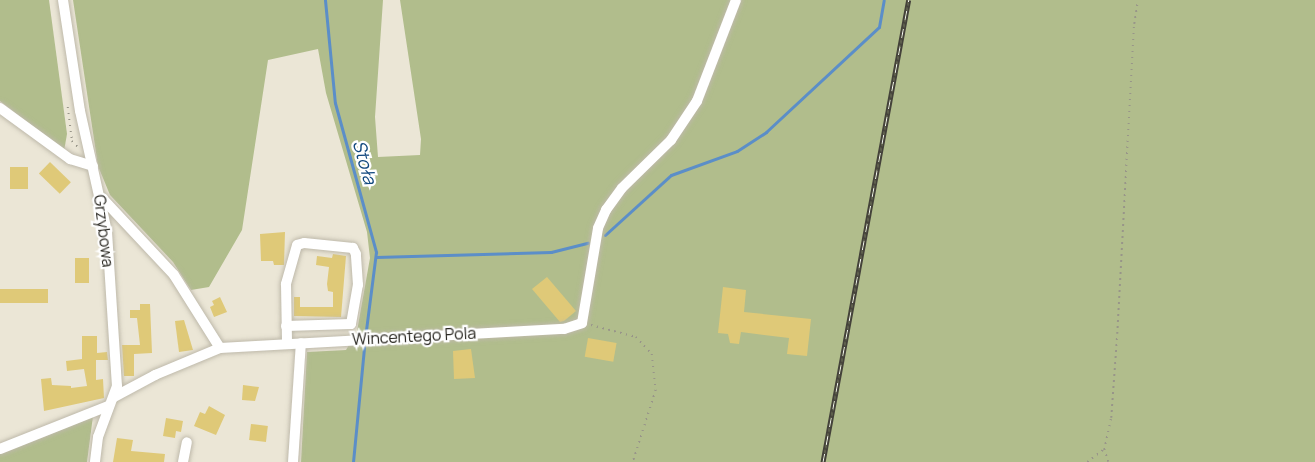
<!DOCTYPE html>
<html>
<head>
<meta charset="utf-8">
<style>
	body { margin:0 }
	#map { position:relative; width:1315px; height:462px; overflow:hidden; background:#ebe6d6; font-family:Manrope,sans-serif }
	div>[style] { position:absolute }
	.green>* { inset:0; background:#b1bd8c }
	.stream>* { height:3px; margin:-1.5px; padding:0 1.5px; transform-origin:1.5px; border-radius:1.5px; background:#5b8ec8 }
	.building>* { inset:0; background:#dfc978; transform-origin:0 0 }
	.path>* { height:1.5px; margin-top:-0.75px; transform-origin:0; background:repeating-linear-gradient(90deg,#989589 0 1.5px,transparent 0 6px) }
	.roads { filter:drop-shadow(0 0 2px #beb9aa) drop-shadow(0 0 2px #beb9aa) }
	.minor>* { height:10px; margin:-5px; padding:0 5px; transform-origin:5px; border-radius:5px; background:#fff }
	.rail>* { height:5px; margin-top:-2.5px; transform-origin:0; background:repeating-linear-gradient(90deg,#fff 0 9px,#44423a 0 18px); box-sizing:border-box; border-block:2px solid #44423a }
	span { translate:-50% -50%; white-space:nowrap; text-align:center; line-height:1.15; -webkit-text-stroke:4.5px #fff; paint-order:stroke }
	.street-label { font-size:16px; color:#282620 }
	.water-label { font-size:18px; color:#11487e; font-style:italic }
</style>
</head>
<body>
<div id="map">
	<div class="green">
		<div style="clip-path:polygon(0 0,49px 0,67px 134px,64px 151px,0 101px)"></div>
		<div style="clip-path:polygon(73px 0,383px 0,375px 117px,378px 157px,420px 155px,421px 139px,400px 0,1315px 0,1315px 462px,301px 462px,307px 352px,346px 350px,357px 331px,370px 258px,367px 232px,326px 93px,318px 49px,268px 60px,242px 230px,209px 287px,191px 290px,173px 262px,110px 195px,98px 166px)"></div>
		<div style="clip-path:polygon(93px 416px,87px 462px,0 462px,0 452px)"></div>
	</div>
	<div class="stream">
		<div style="left:325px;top:0;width:103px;rotate:84.5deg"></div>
		<div style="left:335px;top:103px;width:155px;rotate:74.6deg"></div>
		<div style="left:376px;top:252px;width:79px;rotate:97.3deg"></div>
		<div style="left:605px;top:235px;width:89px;rotate:-42.3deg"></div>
		<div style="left:671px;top:175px;width:70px;rotate:-20deg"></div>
		<div style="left:737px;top:151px;width:35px;rotate:-33deg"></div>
		<div style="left:766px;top:132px;width:154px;rotate:-42.9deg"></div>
		<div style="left:879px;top:27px;width:27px;rotate:-80deg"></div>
		<div style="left:376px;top:257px;width:175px;rotate:-1.6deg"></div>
		<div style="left:551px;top:252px;width:38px;rotate:-14deg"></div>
		<div style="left:353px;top:462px;width:116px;rotate:-84.5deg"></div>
	</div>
	<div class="building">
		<div style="left:50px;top:162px;width:29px;height:16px;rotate:44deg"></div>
		<div style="left:10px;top:167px;width:18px;height:22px"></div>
		<div style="clip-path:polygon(285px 232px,284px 265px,274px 265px,273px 261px,261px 261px,260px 234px)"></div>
		<div style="clip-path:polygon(333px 254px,346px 256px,341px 317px,294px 316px,294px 297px,300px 297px,300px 307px,333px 307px,333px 292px,328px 291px,327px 284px,329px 267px,316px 265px,317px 256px,332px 258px)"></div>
		<div style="left:75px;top:258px;width:14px;height:25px"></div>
		<div style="clip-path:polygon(547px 277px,576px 311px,564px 321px,560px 322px,532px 289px)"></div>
		<div style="clip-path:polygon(723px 287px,746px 290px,744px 312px,811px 319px,807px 356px,787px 354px,789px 338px,741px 332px,739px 344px,730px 343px,728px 334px,718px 333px)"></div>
		<div style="left:48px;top:289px;width:14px;height:48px;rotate:90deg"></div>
		<div style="clip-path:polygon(220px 297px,227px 312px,214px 317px,210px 307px,214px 305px,212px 301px)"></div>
		<div style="clip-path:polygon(140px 304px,150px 304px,152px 353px,134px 354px,134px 376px,124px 376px,122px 345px,140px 345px,137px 318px,130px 318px,130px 310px,140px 310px)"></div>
		<div style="clip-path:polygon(184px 320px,193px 350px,179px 352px,175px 321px)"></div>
		<div style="clip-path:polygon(82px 336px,97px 336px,97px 353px,107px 352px,108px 360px,96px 360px,96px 380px,103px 379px,104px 398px,44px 411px,41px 379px,51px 378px,52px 385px,71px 386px,71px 388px,87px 386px,84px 369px,67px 371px,66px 361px,82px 359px)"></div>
		<div style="left:588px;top:338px;width:29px;height:19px;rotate:10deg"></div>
		<div style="clip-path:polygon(471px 349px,475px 378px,454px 379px,453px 351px)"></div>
		<div style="clip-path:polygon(243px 385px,259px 387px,255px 401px,242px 400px)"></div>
		<div style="clip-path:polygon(209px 406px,225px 415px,216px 435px,194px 426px,200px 412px,205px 414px)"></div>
		<div style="clip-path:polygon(166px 418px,183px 421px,181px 432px,176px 431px,175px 438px,163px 436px)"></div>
		<div style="left:251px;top:424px;width:17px;height:16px;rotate:7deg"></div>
		<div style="clip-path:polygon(117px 438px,133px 440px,131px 451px,165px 454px,164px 462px,113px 462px)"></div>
	</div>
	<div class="path">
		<div style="left:68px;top:107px;width:34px;rotate:83deg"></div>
		<div style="left:72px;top:141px;width:8px;rotate:45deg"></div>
		<div style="left:591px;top:325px;width:47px;rotate:14.9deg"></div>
		<div style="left:636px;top:337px;width:23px;rotate:47deg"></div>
		<div style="left:652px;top:354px;width:36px;rotate:84deg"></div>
		<div style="left:656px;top:390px;width:76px;rotate:107.7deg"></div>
		<div style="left:1087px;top:462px;width:20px;rotate:-37deg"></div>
		<div style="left:1108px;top:462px;width:13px;rotate:-108deg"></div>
		<div style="left:1104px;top:450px;width:33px;rotate:-78deg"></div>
		<div style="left:1111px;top:418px;width:84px;rotate:-85.9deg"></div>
		<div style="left:1117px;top:334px;width:310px;rotate:-86.9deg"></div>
		<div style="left:1134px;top:24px;width:24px;rotate:-81deg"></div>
	</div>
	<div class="roads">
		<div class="minor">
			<div style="left:63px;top:0;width:112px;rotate:81.3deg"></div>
			<div style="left:80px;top:111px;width:124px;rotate:77.4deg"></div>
			<div style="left:107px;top:232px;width:154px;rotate:86.3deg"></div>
			<div style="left:117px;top:386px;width:54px;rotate:110.4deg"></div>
			<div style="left:98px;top:437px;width:25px;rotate:97deg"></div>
			<div style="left:0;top:108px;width:87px;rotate:36.1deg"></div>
			<div style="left:70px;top:159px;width:24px;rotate:17deg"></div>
			<div style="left:102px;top:198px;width:105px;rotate:46.9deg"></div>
			<div style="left:174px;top:275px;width:86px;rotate:57.8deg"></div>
			<div style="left:286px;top:326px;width:65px;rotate:-1.8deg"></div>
			<div style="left:351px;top:324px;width:40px;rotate:-80deg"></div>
			<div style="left:358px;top:285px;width:31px;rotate:-94deg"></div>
			<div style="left:356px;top:254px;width:7px;rotate:-117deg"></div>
			<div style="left:353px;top:248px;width:49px;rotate:-174.2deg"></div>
			<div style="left:304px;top:243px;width:7px;rotate:164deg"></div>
			<div style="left:297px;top:245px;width:41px;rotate:105.8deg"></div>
			<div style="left:286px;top:284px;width:60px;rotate:89deg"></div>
			<div style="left:114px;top:397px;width:47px;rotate:-28.2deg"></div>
			<div style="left:155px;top:375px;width:70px;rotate:-22.6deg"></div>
			<div style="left:220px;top:348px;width:345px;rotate:-3.2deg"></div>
			<div style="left:564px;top:329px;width:19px;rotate:-18deg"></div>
			<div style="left:582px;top:323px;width:96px;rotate:-80.4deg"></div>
			<div style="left:598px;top:228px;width:20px;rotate:-66deg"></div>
			<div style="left:606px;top:210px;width:27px;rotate:-54deg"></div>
			<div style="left:622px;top:188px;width:69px;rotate:-44.4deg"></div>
			<div style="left:671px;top:140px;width:47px;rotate:-56.3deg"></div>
			<div style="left:697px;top:101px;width:108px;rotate:-68.9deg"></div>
			<div style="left:0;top:449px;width:116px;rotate:-21.7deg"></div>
			<div style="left:183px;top:462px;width:20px;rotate:-79deg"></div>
			<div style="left:293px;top:462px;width:119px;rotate:-86.2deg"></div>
		</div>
	</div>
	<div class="rail">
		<div style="left:823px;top:462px;width:470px;rotate:-79.5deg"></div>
	</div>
	<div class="street-label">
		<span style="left:104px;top:231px;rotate:83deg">Grzybowa</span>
		<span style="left:414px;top:336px;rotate:-3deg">Wincentego Pola</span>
	</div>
	<div class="water-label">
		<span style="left:365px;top:162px;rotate:74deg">Stoła</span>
	</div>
</div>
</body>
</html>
